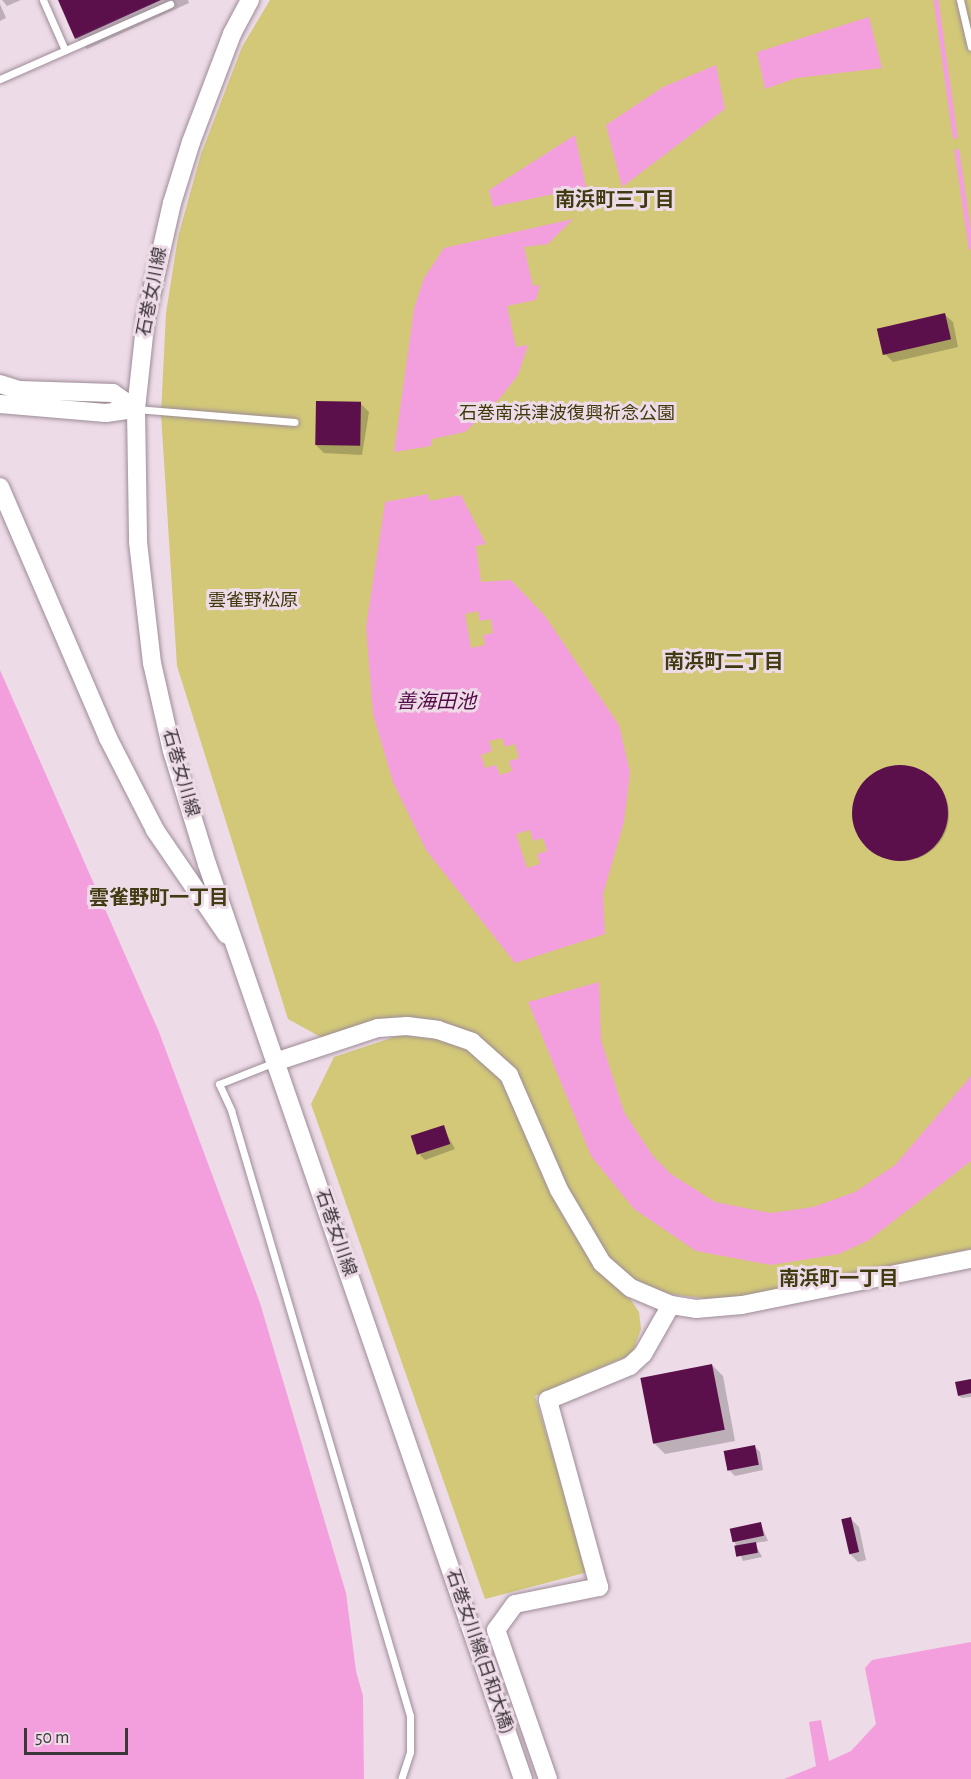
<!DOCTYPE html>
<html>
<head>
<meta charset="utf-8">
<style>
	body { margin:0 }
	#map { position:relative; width:971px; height:1779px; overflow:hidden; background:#eddbe7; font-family:"Alegreya Sans","Noto Sans JP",sans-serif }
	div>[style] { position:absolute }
	.green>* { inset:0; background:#d2c878 }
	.water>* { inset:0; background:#f49fdd }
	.shadow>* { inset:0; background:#0003 }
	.round { border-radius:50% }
	.stream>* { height:4.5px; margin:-2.25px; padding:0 2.25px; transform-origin:2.25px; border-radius:2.25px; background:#f49fdd }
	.building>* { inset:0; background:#5b104c; transform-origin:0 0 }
	.roads { filter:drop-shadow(0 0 2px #9d8c97) drop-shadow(0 0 2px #9d8c97) }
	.lane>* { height:7px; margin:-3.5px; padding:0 3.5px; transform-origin:3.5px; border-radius:3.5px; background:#fff }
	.secondary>* { height:18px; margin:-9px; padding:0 9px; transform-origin:9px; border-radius:9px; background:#fff }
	span { translate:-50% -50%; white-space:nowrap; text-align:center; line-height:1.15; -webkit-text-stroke:6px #eddbe7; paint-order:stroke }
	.street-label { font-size:18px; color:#3c3539 }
	.park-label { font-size:18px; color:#3f390c }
	.neighbourhood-label { font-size:20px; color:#403b11; font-weight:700 }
	.water-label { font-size:20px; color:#550b47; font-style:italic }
	.scale { position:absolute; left:24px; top:1728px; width:104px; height:27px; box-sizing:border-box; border:3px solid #3c3539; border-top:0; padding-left:8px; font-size:18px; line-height:21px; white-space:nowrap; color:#3c3539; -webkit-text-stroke:4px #eddbe7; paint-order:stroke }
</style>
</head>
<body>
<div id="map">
	<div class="green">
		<div style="clip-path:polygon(270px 0,971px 0,971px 1249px,742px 1297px,708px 1299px,655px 1292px,608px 1262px,585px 1232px,526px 1095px,434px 1022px,326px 1040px,288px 1019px,177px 666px,161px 414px,166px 313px,178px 237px,201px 154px,242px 47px)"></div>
		<div style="clip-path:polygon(400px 1035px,459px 1042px,498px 1077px,521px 1115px,564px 1218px,591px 1260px,631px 1300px,639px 1312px,641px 1329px,632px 1354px,535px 1396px,588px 1572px,485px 1599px,311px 1104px,334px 1057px)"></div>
	</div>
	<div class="water">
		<div style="clip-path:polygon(869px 17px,882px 68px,796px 78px,765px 89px,757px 52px)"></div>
		<div style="clip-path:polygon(716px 65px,725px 109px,622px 187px,606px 125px,663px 87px)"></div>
		<div style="clip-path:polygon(575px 135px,586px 187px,493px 207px,489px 190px)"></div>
		<div style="clip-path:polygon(573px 219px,548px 244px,524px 247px,533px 286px,540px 285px,536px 300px,507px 306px,516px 347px,528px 345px,518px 375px,500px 398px,465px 432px,432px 439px,431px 446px,394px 452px,414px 309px,424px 278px,444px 248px)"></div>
		<div style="clip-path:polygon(evenodd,428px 494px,429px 501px,461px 495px,486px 544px,476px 546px,481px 582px,511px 580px,545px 616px,619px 725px,630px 772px,624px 822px,603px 894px,605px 934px,515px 963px,426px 850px,393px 782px,373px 714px,366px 627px,385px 502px,428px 494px,478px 611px,480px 621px,491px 619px,493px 633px,483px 635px,485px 645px,471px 648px,465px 614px,478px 611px,428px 494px,502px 738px,505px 747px,515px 744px,519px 758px,509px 761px,512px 771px,500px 775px,496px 765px,485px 768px,481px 755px,492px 751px,489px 741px,502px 738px,428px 494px,530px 830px,533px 841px,543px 838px,547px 851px,537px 854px,540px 864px,527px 868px,516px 834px,530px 830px)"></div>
		<div style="clip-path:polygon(0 670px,159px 1032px,260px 1303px,346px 1593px,356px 1671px,363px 1696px,364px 1779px,0 1779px)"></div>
		<div style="clip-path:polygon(599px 982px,601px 1040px,624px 1112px,653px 1156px,671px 1174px,715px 1202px,771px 1213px,813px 1207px,855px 1192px,895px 1165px,971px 1076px,971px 1161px,869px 1240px,839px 1254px,771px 1265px,696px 1251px,634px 1209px,591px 1156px,528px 1002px)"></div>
		<div style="clip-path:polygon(971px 1642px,971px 1779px,784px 1779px,816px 1766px,809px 1722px,821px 1720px,829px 1761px,851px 1751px,876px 1724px,865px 1668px,872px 1660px)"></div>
	</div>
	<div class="shadow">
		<div style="clip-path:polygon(2px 0,21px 0,7px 6px)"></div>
		<div style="clip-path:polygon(59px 0,188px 0,189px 3px,87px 49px,76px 38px)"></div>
		<div style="clip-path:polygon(0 4px,6px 18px,0 21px)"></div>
		<div style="clip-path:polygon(944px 314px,953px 322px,958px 347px,893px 362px,885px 354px)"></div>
		<div style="clip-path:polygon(318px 402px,361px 404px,369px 412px,362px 455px,324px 453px,316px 445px)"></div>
		<div class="round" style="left:855px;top:767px;width:94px;height:94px"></div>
		<div style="clip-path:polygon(443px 1127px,455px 1149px,425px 1160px,420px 1155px)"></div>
		<div style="clip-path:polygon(712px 1365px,723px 1376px,735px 1441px,665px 1454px,654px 1443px)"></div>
		<div style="clip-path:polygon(971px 1381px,971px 1397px,962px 1398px,959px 1396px)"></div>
		<div style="clip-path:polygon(755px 1447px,760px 1452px,763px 1470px,735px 1476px,730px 1471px,726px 1452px)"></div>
		<div style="clip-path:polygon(851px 1519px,859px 1527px,866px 1560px,858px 1562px,850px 1554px)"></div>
		<div style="clip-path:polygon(761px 1524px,768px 1541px,755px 1543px,762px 1557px,743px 1561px,734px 1541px)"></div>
	</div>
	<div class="stream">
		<div style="left:936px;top:0;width:137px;rotate:82deg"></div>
		<div style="left:957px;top:151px;width:97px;rotate:81.7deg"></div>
	</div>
	<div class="building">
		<div style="clip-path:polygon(58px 0,161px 0,75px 39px)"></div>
		<div style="left:945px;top:313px;width:27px;height:70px;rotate:77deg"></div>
		<div style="left:316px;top:401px;width:45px;height:44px;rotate:1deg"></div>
		<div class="round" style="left:852px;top:765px;width:96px;height:96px"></div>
		<div style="left:444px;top:1125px;width:20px;height:35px;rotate:72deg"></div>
		<div style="left:712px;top:1364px;width:67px;height:73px;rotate:79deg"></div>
		<div style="clip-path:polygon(971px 1379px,971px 1393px,958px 1396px,955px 1382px)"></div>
		<div style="left:755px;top:1445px;width:20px;height:32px;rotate:79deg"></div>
		<div style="left:851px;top:1517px;width:36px;height:10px;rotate:77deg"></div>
		<div style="left:761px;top:1522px;width:14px;height:32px;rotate:78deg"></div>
		<div style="left:756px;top:1542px;width:11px;height:22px;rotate:80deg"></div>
	</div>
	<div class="roads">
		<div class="lane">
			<div style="left:43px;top:0;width:55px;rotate:66.3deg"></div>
			<div style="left:960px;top:0;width:48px;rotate:76.8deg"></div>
			<div style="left:0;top:79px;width:186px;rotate:-23.8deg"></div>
			<div style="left:136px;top:409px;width:159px;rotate:4.7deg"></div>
			<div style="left:275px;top:1062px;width:60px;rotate:158.6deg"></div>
			<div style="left:219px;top:1084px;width:29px;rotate:65deg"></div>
			<div style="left:231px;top:1110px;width:632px;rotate:73.54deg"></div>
			<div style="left:410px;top:1716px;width:36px;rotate:90deg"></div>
			<div style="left:410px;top:1752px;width:28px;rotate:108deg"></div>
		</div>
		<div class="secondary">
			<div style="left:250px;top:0;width:38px;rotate:118deg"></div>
			<div style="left:232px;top:34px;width:116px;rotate:110.8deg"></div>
			<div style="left:191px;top:142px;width:64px;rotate:107.3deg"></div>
			<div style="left:172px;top:203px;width:117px;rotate:102.8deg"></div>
			<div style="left:146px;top:317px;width:93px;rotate:96.2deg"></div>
			<div style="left:136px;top:409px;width:133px;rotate:89.1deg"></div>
			<div style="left:138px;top:542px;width:122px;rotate:83.4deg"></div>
			<div style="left:152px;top:663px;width:90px;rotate:77.2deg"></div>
			<div style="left:172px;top:751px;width:118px;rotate:72.8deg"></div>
			<div style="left:207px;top:864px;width:968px;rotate:70.95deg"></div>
			<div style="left:0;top:384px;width:20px;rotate:18deg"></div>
			<div style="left:19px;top:390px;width:94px;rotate:1.8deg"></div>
			<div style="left:113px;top:393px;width:28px;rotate:35deg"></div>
			<div style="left:0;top:404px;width:106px;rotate:4.9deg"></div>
			<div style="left:106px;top:413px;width:30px;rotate:-8deg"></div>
			<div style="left:0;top:487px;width:273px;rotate:66.7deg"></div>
			<div style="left:108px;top:738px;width:103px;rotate:62.9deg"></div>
			<div style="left:155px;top:830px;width:127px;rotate:55.6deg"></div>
			<div style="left:278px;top:1061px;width:105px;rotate:-18.3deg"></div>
			<div style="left:378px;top:1028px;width:29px;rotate:-4deg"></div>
			<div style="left:407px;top:1026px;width:31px;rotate:7deg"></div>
			<div style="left:438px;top:1030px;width:36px;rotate:19deg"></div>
			<div style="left:472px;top:1042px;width:50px;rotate:41.7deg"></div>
			<div style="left:509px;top:1075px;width:125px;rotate:66.5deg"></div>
			<div style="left:559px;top:1190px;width:85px;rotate:59.5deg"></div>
			<div style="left:602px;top:1263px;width:38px;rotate:41deg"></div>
			<div style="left:631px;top:1288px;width:43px;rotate:23deg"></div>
			<div style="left:671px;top:1305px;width:25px;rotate:9deg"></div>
			<div style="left:696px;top:1309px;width:46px;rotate:-5deg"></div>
			<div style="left:742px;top:1305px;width:234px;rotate:-11.4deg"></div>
			<div style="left:548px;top:1779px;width:158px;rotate:-109.2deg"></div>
			<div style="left:496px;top:1630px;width:32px;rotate:-54deg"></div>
			<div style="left:515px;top:1604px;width:86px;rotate:-11.4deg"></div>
			<div style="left:599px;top:1587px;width:194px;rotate:-105.3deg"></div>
			<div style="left:548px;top:1400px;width:89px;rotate:-22.5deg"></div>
			<div style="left:630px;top:1366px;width:18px;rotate:-43deg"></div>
			<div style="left:643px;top:1354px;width:56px;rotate:-60.3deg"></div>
		</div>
	</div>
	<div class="street-label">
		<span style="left:153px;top:292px;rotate:-79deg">石巻女川線</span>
		<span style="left:180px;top:773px;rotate:74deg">石巻女川線</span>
		<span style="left:335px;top:1233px;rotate:71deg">石巻女川線</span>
		<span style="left:479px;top:1652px;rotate:71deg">石巻女川線(日和大橋)</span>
	</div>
	<div class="park-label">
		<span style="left:567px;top:414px">石巻南浜津波復興祈念公園</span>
		<span style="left:253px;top:601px">雲雀野松原</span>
	</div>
	<div class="neighbourhood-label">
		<span style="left:615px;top:200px">南浜町三丁目</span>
		<span style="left:724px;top:662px">南浜町二丁目</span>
		<span style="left:159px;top:898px">雲雀野町一丁目</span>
		<span style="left:839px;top:1279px">南浜町一丁目</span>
	</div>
	<div class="water-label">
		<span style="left:436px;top:702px">善海田池</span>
	</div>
	<div class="scale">50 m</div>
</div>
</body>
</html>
